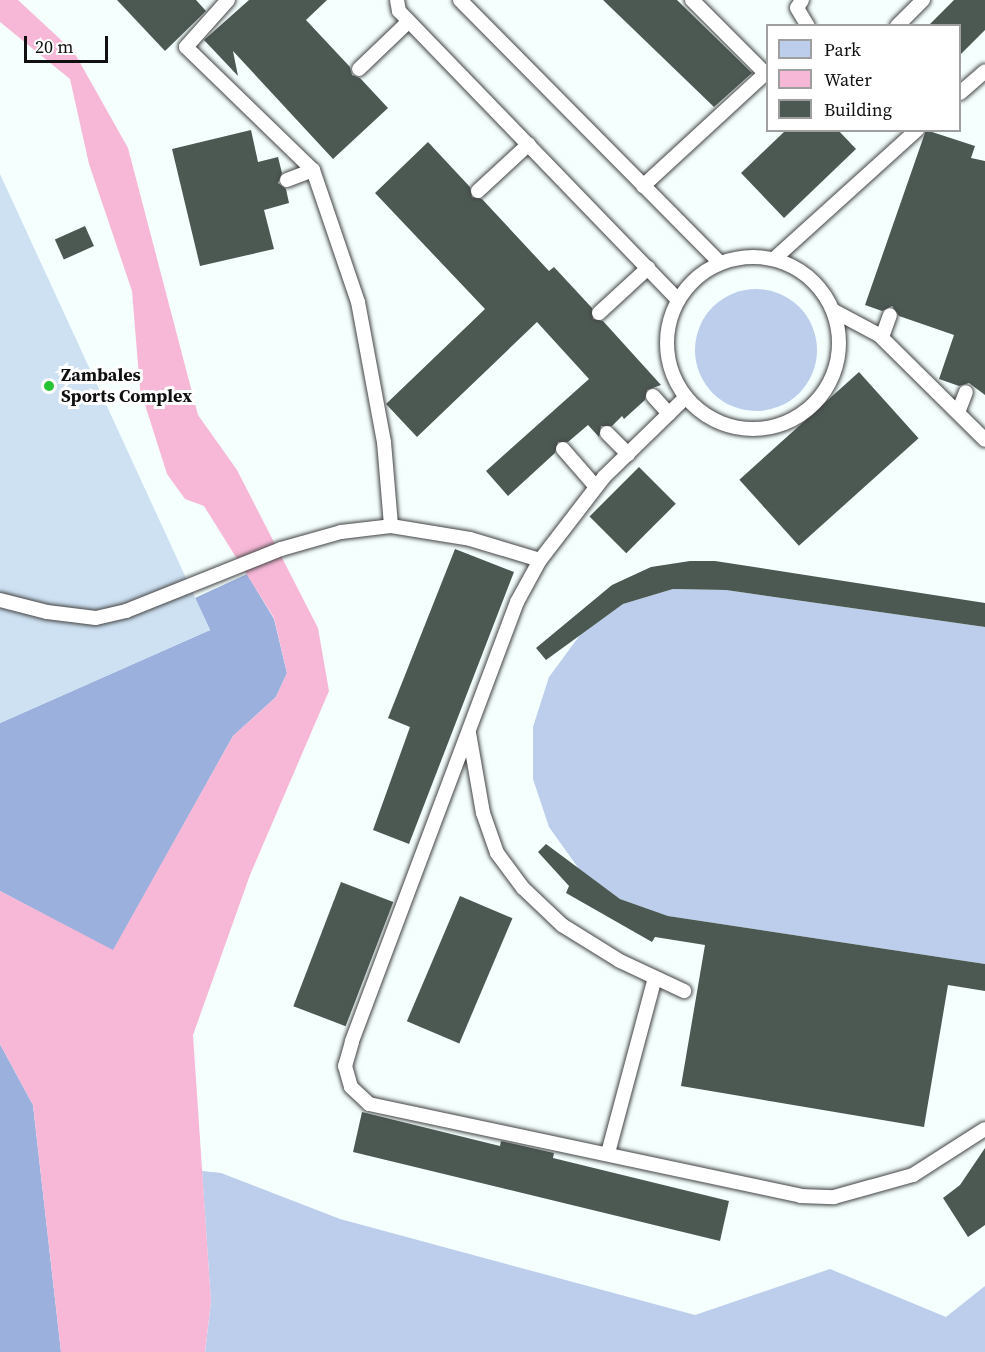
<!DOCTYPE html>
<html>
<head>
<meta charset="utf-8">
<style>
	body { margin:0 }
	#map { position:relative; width:985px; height:1352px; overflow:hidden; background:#f4fffe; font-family:"Source Serif 4",serif }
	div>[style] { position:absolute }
	.green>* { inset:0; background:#bcceeb }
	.round { border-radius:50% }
	.forest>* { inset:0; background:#9bb0dc }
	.pitch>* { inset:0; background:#cee1f2 }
	.water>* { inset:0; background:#f7b8d7 }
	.building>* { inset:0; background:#4c5953; transform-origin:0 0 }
	.roads { filter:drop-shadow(0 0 2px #434343) drop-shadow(0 0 2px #434343) }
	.service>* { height:14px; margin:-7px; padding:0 7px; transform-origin:7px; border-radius:7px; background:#fff }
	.service>.ring { margin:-7px; padding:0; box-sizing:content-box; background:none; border:14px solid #fff; border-radius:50% }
	.dots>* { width:16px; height:16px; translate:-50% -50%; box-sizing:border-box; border:3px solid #fff; border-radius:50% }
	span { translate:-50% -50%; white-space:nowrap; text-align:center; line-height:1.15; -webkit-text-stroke:6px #fff; paint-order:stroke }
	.poi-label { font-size:18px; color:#101010; font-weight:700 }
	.left { translate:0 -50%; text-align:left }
	.legend { position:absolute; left:766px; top:24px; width:195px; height:108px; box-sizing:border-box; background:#fff; border:2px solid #9f9f9f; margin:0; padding:8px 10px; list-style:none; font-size:18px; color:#101010 }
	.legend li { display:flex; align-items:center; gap:12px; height:30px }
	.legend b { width:30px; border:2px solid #9f9f9f }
	.scale { position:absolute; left:24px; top:36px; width:84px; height:27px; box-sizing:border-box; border:3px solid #101010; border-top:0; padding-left:8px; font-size:18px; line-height:21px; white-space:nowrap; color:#101010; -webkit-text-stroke:4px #fff; paint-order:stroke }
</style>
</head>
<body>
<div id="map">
	<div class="green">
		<div class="round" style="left:695px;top:289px;width:122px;height:122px"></div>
		<div style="clip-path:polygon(673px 589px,726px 590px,985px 627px,985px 964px,668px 916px,620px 899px,579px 869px,549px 827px,533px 779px,533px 727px,549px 677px,580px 635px,623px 604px)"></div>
		<div style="clip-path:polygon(202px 1171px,221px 1173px,340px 1219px,695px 1315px,830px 1269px,946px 1317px,985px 1286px,985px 1352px,205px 1352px,211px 1302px)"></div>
	</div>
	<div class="forest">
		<div style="clip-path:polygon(247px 574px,274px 619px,287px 673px,276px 697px,233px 736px,113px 951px,0 891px,0 723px,210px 630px,195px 598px)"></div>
		<div style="clip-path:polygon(0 1044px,33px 1105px,61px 1352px,0 1352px)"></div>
	</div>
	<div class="pitch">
		<div style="clip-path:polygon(0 174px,210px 630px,0 723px)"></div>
	</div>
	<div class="water">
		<div style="clip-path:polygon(0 0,18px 0,74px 52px,128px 148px,198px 415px,237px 470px,318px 628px,329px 691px,250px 875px,193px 1035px,211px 1302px,205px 1352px,61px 1352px,33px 1105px,0 1044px,0 891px,113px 950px,233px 736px,276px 697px,287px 673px,274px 618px,204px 506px,185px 499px,167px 474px,140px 389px,132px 291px,89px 164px,70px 79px,0 22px)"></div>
	</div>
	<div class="building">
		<div style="clip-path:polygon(117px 0,196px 0,206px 11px,165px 51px)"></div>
		<div style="clip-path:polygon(249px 0,327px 0,306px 20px,350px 67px,352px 75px,360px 78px,388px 108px,333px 159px,233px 51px,238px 76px,204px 40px)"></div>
		<div style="clip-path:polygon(603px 0,677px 0,752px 73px,714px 107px)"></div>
		<div style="clip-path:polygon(954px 0,985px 0,985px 30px,960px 55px,960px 26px,928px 26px)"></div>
		<div style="clip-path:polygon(251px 130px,258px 162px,278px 157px,282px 173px,278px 183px,286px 189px,289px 203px,264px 210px,274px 249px,200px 266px,172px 149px)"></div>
		<div style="clip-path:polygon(786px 130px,838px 130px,856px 149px,784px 218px,741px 173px)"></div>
		<div style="clip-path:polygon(926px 130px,975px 146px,971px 158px,985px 161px,985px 395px,969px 383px,959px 386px,939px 379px,954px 335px,899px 316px,892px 306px,882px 311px,865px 305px)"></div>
		<div style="clip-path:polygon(428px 142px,470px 187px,472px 197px,482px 199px,549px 271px,554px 267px,592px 308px,593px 319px,603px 321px,661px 385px,647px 390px,645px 400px,624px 419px,622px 416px,612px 426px,601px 426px,599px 437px,588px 425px,568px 442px,558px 442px,555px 453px,508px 496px,486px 471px,589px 379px,537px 322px,417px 437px,386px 404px,485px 309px,375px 193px)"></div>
		<div style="left:85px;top:226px;width:22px;height:33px;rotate:66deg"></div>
		<div style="left:859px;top:372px;width:89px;height:161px;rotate:48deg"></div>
		<div style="left:639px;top:467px;width:52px;height:70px;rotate:45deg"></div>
		<div style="clip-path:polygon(455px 549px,514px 572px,409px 844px,373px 830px,410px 727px,388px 718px)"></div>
		<div style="clip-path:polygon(690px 561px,715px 561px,985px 603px,985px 627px,726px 590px,673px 589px,623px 604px,546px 660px,536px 648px,612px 585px,651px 567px)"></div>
		<div style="clip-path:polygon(546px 844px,620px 899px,668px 916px,985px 964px,985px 991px,948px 985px,924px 1127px,681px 1086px,705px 945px,655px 937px,652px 942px,566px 893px,569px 886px,538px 852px)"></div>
		<div style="left:341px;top:882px;width:56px;height:133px;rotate:21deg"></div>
		<div style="left:460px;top:896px;width:57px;height:136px;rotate:23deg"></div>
		<div style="clip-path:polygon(362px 1112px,500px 1146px,501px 1141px,554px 1153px,553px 1158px,729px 1201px,720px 1241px,353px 1152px)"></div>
		<div style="clip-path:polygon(985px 1148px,985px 1225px,968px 1237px,943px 1198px,960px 1185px)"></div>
	</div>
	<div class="roads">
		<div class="service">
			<div style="left:228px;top:0;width:63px;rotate:131.8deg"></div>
			<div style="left:186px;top:47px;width:177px;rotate:44.1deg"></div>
			<div style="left:313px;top:170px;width:139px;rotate:71.2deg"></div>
			<div style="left:358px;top:302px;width:142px;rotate:79.5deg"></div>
			<div style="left:384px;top:442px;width:84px;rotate:85.2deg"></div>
			<div style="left:397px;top:0;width:11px;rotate:80deg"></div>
			<div style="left:399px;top:11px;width:402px;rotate:46deg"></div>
			<div style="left:460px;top:0;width:367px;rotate:45.3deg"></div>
			<div style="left:692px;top:0;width:103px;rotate:45deg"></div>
			<div style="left:802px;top:0;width:9px;rotate:122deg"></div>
			<div style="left:797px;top:8px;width:21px;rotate:59deg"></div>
			<div style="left:897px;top:26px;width:37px;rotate:-45deg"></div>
			<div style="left:359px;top:69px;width:69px;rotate:-43.8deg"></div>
			<div style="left:960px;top:93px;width:33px;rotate:-41deg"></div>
			<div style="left:287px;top:180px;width:28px;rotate:-21deg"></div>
			<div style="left:643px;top:186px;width:170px;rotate:-42.6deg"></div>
			<div style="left:478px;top:191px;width:69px;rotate:-42.7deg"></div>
			<div class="ring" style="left:667px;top:257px;width:158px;height:158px"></div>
			<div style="left:774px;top:259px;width:193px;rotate:-42.1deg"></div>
			<div style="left:834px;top:311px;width:51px;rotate:28.1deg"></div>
			<div style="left:879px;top:335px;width:149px;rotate:44.7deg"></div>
			<div style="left:599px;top:313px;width:67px;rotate:-42.6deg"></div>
			<div style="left:882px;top:337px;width:23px;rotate:-70deg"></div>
			<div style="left:653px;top:396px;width:24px;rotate:48deg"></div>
			<div style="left:686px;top:397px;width:115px;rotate:135.7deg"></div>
			<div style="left:604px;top:477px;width:105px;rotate:127.6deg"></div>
			<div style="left:540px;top:560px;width:48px;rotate:118.7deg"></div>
			<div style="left:517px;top:602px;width:470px;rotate:110.6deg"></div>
			<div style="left:352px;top:1042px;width:25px;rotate:106deg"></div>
			<div style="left:345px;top:1066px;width:22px;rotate:74deg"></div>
			<div style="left:351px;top:1087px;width:25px;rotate:43deg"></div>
			<div style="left:369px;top:1104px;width:441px;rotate:12deg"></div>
			<div style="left:800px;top:1196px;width:34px;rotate:2deg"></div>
			<div style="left:834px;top:1197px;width:82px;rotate:-15.6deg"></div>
			<div style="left:913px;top:1175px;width:85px;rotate:-32.6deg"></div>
			<div style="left:959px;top:410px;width:19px;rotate:-69deg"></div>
			<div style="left:607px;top:433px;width:30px;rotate:45deg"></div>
			<div style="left:563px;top:449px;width:50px;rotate:49deg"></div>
			<div style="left:0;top:600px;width:49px;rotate:14.3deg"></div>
			<div style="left:47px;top:612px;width:49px;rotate:7deg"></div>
			<div style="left:96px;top:618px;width:31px;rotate:-13deg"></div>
			<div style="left:126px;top:611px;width:167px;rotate:-21.8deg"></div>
			<div style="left:281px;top:549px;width:62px;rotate:-15.8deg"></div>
			<div style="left:341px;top:532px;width:50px;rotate:-6.8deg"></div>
			<div style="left:391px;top:526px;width:80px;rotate:9.3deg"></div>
			<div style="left:470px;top:539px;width:73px;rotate:16.7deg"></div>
			<div style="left:469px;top:733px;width:81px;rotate:80.1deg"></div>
			<div style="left:483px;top:813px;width:42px;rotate:70.7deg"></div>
			<div style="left:497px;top:853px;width:44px;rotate:53.4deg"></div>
			<div style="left:523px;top:888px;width:54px;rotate:43.5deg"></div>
			<div style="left:562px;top:925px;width:68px;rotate:31.8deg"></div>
			<div style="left:620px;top:961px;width:71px;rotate:25.1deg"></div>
			<div style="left:608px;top:1153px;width:181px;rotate:-75deg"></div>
		</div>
	</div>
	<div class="dots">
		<div style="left:49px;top:386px;background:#26c332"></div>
	</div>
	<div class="poi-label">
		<span class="left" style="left:61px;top:386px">Zambales<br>Sports Complex</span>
	</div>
	<ul class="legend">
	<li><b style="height:16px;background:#bcceeb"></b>Park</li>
	<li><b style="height:16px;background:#f7b8d7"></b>Water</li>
	<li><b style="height:16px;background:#4c5953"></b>Building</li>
	</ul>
	<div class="scale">20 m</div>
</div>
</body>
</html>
